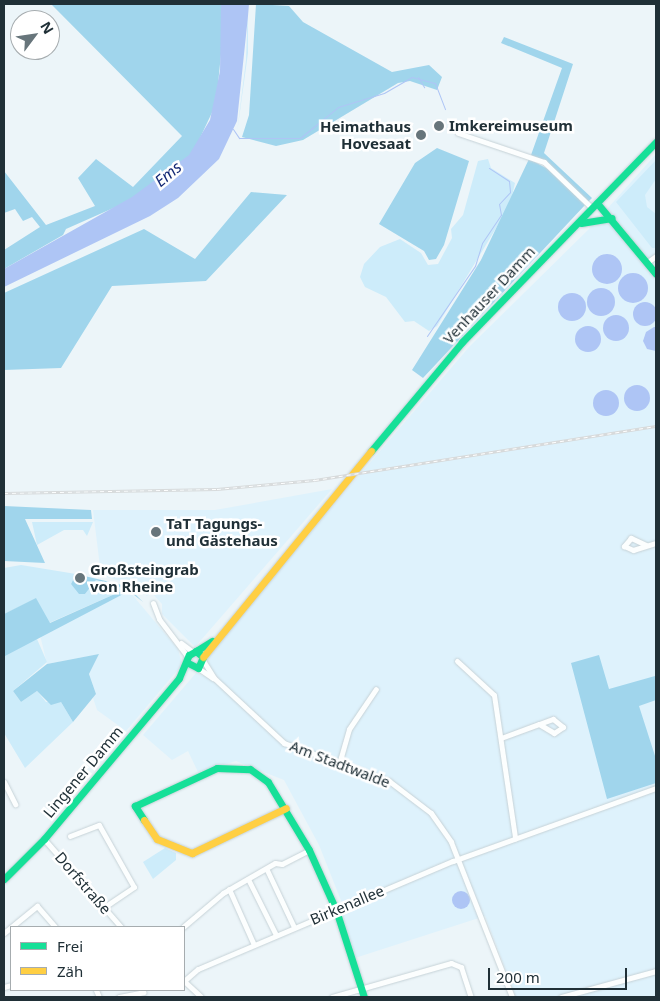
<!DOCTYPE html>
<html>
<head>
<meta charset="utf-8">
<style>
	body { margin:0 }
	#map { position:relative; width:660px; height:1001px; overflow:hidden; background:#ecf5f9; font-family:"Noto Sans",sans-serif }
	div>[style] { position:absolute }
	.built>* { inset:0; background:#def2fc }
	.green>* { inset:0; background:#cdecfa }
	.forest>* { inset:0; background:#a0d5ec }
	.water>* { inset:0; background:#aec5f5 }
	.round { border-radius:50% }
	.stream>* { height:1px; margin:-0.5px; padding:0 0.5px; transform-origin:0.5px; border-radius:0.5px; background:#aec5f5 }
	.roads { filter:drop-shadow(0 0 1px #c6d2d7) drop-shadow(0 0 1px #c6d2d7) }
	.street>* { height:5px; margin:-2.5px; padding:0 2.5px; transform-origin:2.5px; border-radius:2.5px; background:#fcfefe }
	.fast>* { height:7px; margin:-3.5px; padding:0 3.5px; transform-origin:3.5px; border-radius:3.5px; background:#16e098 }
	.slow>* { height:7px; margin:-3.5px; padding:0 3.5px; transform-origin:3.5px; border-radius:3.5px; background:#ffcf43 }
	.rail>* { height:3px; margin-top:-1.5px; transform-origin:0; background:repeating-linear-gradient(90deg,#fff 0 4px,#d7dadb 0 8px); box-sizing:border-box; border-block:1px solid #d7dadb }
	.dots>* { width:14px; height:14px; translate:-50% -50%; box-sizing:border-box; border:2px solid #fff; border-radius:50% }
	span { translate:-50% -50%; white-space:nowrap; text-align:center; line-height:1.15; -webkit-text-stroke:5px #fff; paint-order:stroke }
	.poi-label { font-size:15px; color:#203037; font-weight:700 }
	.right { translate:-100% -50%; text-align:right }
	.left { translate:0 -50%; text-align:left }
	.street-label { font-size:15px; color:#203037 }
	.water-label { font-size:16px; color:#122874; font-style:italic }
	.frame { position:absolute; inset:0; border:5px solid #203037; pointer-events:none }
	.legend { position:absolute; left:10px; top:926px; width:175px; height:65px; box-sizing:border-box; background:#fff; border:1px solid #a6acaf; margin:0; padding:6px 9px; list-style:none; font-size:15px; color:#203037 }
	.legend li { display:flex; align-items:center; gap:10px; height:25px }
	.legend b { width:25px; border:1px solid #a6acaf }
	.north { position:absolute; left:10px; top:10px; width:50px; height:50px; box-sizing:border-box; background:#fff; border:1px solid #a6acaf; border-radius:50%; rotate:59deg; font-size:14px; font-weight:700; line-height:20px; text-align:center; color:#203037 }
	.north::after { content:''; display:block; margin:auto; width:18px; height:22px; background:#67757b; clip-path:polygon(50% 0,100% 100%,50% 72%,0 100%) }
	.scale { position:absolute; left:488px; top:968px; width:139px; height:22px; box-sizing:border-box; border:2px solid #203037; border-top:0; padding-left:6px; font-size:15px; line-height:18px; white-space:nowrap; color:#203037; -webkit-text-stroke:4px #fff; paint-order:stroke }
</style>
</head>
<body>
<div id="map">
	<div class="built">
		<div style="clip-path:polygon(656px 154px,656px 997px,516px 997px,485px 916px,355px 958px,339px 910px,344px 908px,319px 845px,284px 780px,236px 761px,198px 772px,188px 751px,172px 760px,143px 735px,196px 673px,204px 676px,211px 668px,207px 658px,210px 650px,469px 347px,591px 227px)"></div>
		<div style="clip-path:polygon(332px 489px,195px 647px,162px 614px,162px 604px,151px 592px,147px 596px,130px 584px,101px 575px,93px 510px,215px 510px)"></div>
		<div style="clip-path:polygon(129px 591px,178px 649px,182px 665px,126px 731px,97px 710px,93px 698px,96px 694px,89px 674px,99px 654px,47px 664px,40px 635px)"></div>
	</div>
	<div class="green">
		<div style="clip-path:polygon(248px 4px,248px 53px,237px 133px,246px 60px)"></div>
		<div style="clip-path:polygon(488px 159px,491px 168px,515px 183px,510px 205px,437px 326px,429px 331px,414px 321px,405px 322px,386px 297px,365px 287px,360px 277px,364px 264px,380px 247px,400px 239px,421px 253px,428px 265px,438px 264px,452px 238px,451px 229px,463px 215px,478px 161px)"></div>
		<div style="clip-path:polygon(656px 160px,656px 179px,645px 195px,647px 207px,656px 214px,656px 248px,652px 248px,616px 202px)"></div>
		<div style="clip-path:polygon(32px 522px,93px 522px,87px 536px,83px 530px,64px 530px,37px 545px)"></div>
		<div style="clip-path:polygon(21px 565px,76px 574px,71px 584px,85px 594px,96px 580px,126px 589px,49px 623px,36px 599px,4px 614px,4px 568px)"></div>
		<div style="clip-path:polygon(37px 639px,47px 662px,13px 691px,21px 702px,37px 691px,46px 702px,61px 702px,73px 722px,25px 768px,4px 733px,4px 654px)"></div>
		<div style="clip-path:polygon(165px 848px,176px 853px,176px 860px,153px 879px,143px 862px)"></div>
	</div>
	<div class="forest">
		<div style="clip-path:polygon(51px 4px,226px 4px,216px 104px,191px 157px,136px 198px,66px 229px,63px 235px,4px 269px,4px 250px,40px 227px,32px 217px,23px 221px,15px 209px,4px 213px,4px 171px,46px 225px,95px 206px,78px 178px,96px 159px,133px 187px,182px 136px)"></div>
		<div style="clip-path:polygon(256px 4px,289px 6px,303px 22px,392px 72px,429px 65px,442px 77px,437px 90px,410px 81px,398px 83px,303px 140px,276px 146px,242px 137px,249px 115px)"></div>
		<div style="clip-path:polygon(504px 37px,573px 64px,544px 153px,592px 198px,588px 202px,546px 163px,531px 155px,562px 68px,501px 43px)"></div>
		<div style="clip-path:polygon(437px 148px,469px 161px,444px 245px,436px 259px,429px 260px,424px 251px,379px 224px,415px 163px)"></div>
		<div style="clip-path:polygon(529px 159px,548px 169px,585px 205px,423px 378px,412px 370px,481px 260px)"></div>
		<div style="clip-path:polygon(251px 192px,287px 195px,206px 281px,112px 286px,61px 368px,4px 370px,4px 293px,144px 229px,195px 259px)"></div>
		<div style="clip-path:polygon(4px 506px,91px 510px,92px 519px,25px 519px,45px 563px,4px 561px)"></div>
		<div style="clip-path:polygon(76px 574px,127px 586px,143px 602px,129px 591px,5px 656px,4px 614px,36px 598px,50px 623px,126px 589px,96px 580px,85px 594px,79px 594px,71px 584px)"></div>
		<div style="clip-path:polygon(99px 654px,89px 674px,96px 694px,73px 722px,61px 702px,51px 705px,37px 691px,21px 702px,13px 691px,47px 664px)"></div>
		<div style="clip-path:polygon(599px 655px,609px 689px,655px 676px,656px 682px,656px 700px,639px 706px,656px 759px,656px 783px,607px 799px,571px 663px)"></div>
	</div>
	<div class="water">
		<div style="clip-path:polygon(221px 4px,249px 4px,248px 16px,237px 121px,219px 159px,178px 198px,150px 216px,4px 287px,4px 269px,132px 197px,189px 155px,210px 120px,220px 71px)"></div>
		<div class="round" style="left:592px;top:254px;width:30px;height:30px"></div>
		<div class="round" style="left:618px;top:273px;width:30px;height:30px"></div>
		<div class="round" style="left:587px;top:288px;width:28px;height:28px"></div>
		<div class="round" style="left:558px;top:293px;width:28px;height:28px"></div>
		<div class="round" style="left:633px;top:302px;width:24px;height:24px"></div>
		<div class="round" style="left:603px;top:315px;width:26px;height:26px"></div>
		<div class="round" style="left:575px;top:326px;width:26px;height:26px"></div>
		<div style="clip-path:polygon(654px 327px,656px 327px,656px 351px,647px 349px,643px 341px,646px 332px)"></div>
		<div class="round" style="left:624px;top:385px;width:26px;height:26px"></div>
		<div class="round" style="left:593px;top:390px;width:26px;height:26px"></div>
		<div class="round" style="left:452px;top:891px;width:18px;height:18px"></div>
	</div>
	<div class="stream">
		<div style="left:418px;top:77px;width:12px;rotate:59deg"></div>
		<div style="left:233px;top:129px;width:11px;rotate:56deg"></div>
		<div style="left:239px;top:138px;width:61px"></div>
		<div style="left:300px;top:138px;width:49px;rotate:-39.2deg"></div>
		<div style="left:338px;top:107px;width:48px;rotate:-16.9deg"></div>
		<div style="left:384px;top:93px;width:32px;rotate:-30deg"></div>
		<div style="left:412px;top:77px;width:24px;rotate:15deg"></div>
		<div style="left:435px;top:83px;width:28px;rotate:69deg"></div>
		<div style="left:427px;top:336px;width:85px;rotate:-55.6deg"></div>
		<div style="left:475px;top:266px;width:24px;rotate:-73deg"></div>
		<div style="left:482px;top:243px;width:34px;rotate:-56deg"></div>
		<div style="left:501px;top:215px;width:11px;rotate:-100deg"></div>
		<div style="left:499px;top:204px;width:16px;rotate:-47deg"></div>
		<div style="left:510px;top:192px;width:11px;rotate:-95deg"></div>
		<div style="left:509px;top:181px;width:24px;rotate:-147deg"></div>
	</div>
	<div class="roads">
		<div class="street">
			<div style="left:458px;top:133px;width:91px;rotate:18.6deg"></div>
			<div style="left:544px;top:162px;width:66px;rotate:43.8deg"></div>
			<div style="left:649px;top:261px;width:9px;rotate:-36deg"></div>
			<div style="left:646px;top:545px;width:17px;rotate:-155deg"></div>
			<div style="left:631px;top:538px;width:11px;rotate:131deg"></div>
			<div style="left:624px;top:546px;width:10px;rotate:24deg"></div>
			<div style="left:633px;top:550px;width:24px;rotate:-17deg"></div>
			<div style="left:153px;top:603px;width:17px;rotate:69deg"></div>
			<div style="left:159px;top:619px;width:48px;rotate:52.7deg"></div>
			<div style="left:181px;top:643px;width:15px;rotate:37deg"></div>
			<div style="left:457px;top:661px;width:50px;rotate:42.6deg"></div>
			<div style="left:494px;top:695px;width:145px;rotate:81.6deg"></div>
			<div style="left:204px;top:662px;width:19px;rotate:58deg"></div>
			<div style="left:214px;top:678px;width:96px;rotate:42.9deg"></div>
			<div style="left:284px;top:743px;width:112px;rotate:19.9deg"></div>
			<div style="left:389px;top:781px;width:53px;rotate:37.3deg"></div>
			<div style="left:431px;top:813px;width:35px;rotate:55deg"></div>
			<div style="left:451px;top:842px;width:167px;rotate:68.5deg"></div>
			<div style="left:198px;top:668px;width:18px;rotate:34deg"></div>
			<div style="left:501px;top:738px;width:40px;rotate:-20.2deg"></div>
			<div style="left:539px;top:724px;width:15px;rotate:-20deg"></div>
			<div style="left:553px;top:719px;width:13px;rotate:39deg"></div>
			<div style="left:563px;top:727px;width:11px;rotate:146deg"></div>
			<div style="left:554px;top:733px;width:17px;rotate:-149deg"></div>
			<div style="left:339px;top:764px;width:36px;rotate:-74deg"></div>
			<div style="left:349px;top:729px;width:48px;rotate:-56deg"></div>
			<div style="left:4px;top:782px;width:25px;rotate:63deg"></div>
			<div style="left:70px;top:836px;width:31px;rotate:-21deg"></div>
			<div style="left:99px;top:825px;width:71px;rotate:60.6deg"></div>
			<div style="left:134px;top:887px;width:36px;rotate:146deg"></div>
			<div style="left:44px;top:839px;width:117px;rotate:48.8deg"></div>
			<div style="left:267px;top:870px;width:63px;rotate:64.7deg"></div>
			<div style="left:248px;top:879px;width:63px;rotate:63.4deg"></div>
			<div style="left:229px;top:889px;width:61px;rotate:65.9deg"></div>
			<div style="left:183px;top:927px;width:52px;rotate:-40.4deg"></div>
			<div style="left:223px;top:893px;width:60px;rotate:-30deg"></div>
			<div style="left:275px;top:863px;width:7px;rotate:8deg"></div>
			<div style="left:282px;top:864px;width:30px;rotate:-27deg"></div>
			<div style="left:4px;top:933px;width:43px;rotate:-39.3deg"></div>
			<div style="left:37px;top:906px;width:28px;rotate:49deg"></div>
			<div style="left:184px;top:981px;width:18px;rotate:-41deg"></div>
			<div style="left:198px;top:969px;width:277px;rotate:-23deg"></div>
			<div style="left:453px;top:861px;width:216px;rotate:-19.8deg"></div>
			<div style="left:184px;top:981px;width:23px;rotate:43deg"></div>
			<div style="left:4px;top:987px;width:7px;rotate:-16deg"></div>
			<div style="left:96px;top:990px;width:8px;rotate:67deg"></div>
			<div style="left:119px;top:997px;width:25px;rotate:-11deg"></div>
			<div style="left:332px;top:997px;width:124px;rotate:-15.9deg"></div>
			<div style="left:451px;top:963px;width:11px;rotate:22deg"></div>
			<div style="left:461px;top:967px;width:32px;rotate:72deg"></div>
			<div style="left:561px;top:997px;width:98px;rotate:-15.3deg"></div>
		</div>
		<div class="fast">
			<div style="left:597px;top:203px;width:92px;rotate:50.3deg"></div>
			<div style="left:581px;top:223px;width:31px;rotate:-9deg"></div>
			<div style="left:371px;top:451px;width:142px;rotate:-50.1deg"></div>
			<div style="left:462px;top:342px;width:279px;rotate:-45.9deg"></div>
			<div style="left:196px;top:651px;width:19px;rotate:-32deg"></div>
			<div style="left:144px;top:820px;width:17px;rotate:-123deg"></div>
			<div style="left:135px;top:806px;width:90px;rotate:-24.9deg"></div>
			<div style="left:217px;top:768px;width:33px;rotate:2deg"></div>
			<div style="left:250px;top:769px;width:22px;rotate:36deg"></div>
			<div style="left:268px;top:782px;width:79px;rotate:58.9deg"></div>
			<div style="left:309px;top:850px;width:66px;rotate:65.8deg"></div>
			<div style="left:336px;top:910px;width:91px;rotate:72.2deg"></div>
			<div style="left:4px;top:879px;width:57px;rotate:-45deg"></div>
			<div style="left:44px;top:839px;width:210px;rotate:-50deg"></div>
			<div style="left:179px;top:678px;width:25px;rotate:-67deg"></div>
			<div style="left:189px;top:655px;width:8px;rotate:-30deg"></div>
			<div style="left:196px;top:651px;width:9px;rotate:41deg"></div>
			<div style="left:203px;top:657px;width:12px;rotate:114deg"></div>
			<div style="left:198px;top:668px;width:11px;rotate:-153deg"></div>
		</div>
		<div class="slow">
			<div style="left:203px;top:657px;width:266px;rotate:-50.8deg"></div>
			<div style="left:144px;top:820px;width:23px;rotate:56deg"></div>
			<div style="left:157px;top:839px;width:38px;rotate:22deg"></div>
			<div style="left:192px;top:853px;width:104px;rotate:-25.6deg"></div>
		</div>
	</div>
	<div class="rail">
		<div style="left:4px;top:493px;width:213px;rotate:-1.1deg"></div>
		<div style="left:217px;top:489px;width:98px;rotate:-5.2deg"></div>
		<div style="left:315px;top:480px;width:345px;rotate:-9deg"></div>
	</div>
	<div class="dots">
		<div style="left:439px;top:126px;background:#67757b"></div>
		<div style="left:421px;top:135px;background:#67757b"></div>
		<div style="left:156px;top:532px;background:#67757b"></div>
		<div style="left:80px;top:578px;background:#67757b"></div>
	</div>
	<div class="poi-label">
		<span class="right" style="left:411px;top:135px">Heimathaus<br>Hovesaat</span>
		<span class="left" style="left:449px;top:126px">Imkereimuseum</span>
		<span class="left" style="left:166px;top:532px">TaT Tagungs-<br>und Gästehaus</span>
		<span class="left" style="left:90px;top:578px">Großsteingrab<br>von Rheine</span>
	</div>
	<div class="street-label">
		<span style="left:489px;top:295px;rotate:-47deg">Venhauser Damm</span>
		<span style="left:340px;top:764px;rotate:21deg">Am Stadtwalde</span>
		<span style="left:83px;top:772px;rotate:-50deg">Lingener Damm</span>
		<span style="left:83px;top:883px;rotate:49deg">Dorfstraße</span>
		<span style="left:347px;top:905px;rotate:-23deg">Birkenallee</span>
	</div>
	<div class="water-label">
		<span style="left:168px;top:174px;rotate:-40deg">Ems</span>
	</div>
	<div class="frame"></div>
	<ul class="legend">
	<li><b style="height:6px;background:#16e098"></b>Frei</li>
	<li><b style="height:6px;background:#ffcf43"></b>Zäh</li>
	</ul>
	<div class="north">N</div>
	<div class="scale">200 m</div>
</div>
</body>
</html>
